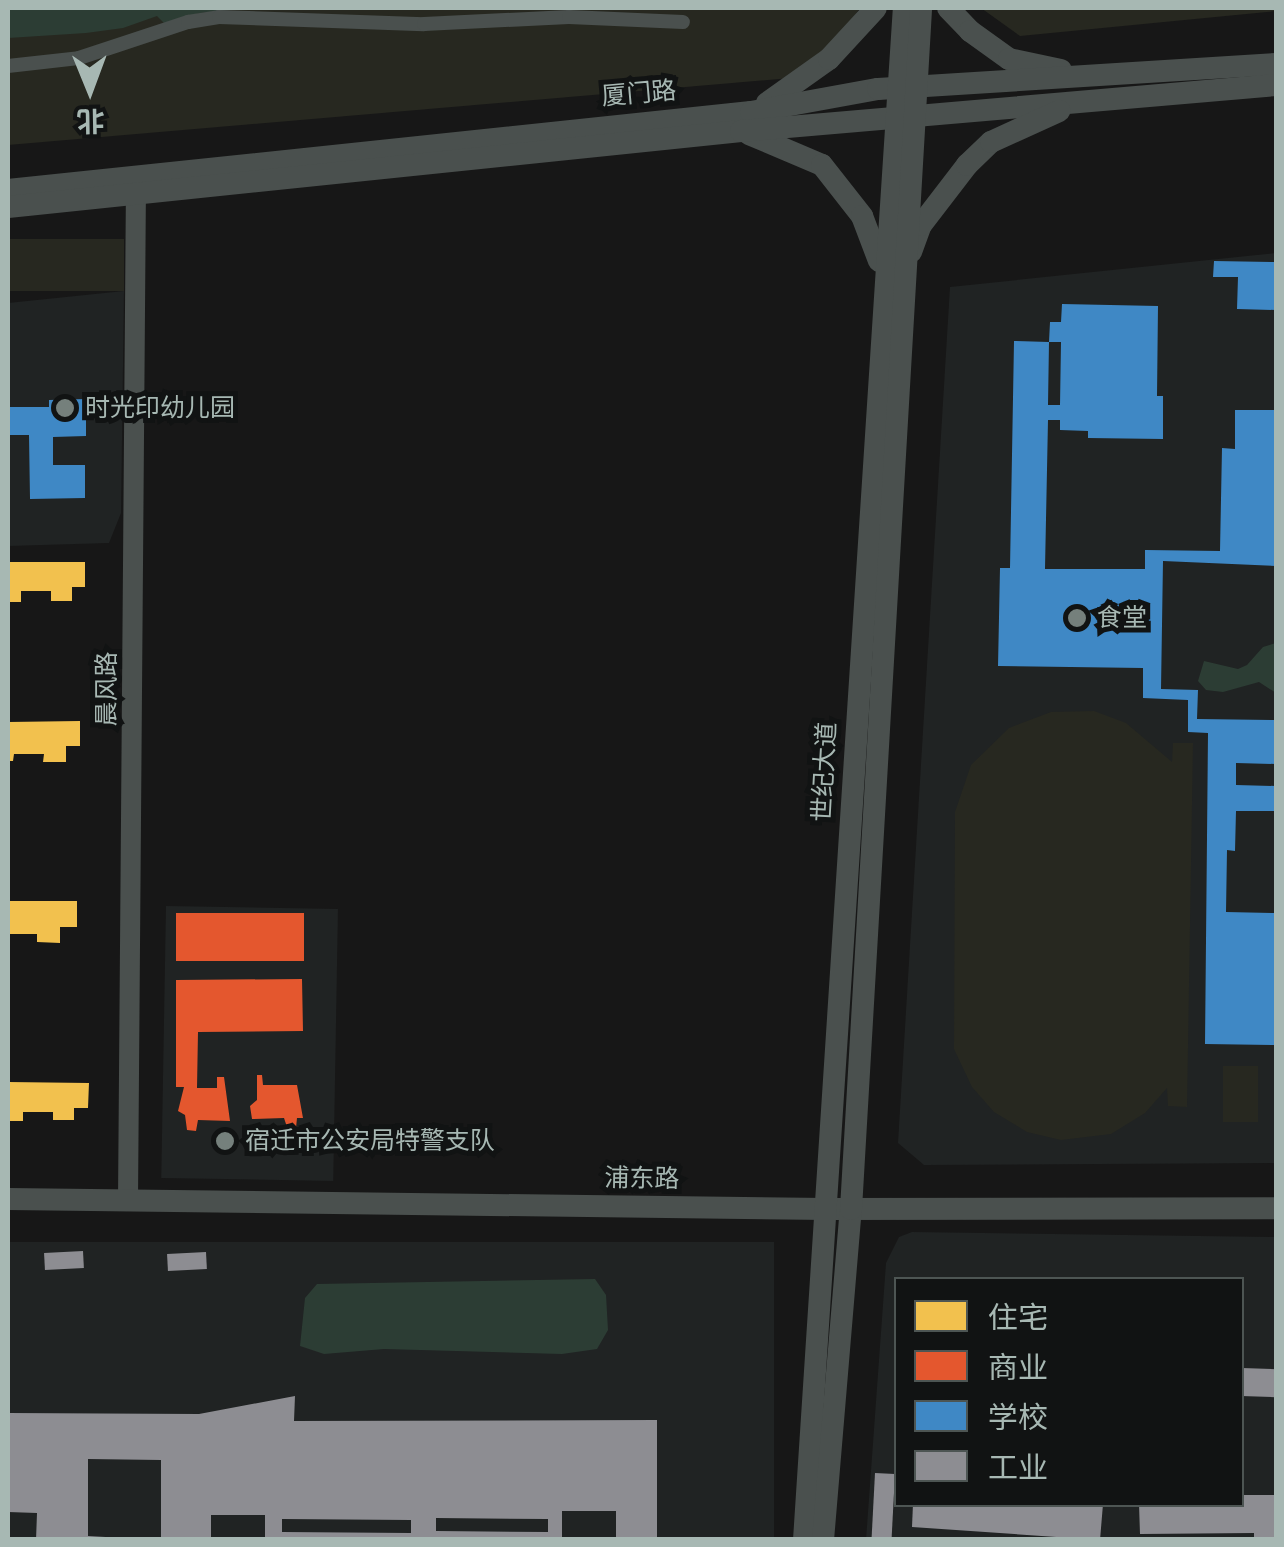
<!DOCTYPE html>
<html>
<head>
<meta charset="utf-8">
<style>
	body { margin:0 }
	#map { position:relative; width:1284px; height:1547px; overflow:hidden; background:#171717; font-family:"Source Sans 3","Noto Sans SC",sans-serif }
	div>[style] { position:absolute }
	.built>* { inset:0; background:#202323; transform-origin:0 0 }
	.green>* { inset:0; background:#272820; transform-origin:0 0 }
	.water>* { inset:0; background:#2c3d34 }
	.homes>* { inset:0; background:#f2c14e }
	.shops>* { inset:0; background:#e4572e; transform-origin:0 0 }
	.schools>* { inset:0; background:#3f88c5 }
	.industry>* { inset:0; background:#8d8d92; transform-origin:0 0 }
	.pedestrian>* { height:14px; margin:-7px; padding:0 7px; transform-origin:7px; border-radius:7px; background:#4a504e }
	.minor>* { height:20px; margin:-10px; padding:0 10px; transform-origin:10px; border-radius:10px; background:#4a504e }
	.tertiary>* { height:22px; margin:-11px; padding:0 11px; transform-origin:11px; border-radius:11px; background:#4a504e }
	.dots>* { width:28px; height:28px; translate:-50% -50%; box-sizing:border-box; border:5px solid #111313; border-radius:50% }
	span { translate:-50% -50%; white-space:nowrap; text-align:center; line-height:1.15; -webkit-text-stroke:10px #111313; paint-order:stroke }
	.street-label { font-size:25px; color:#a7b8b3 }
	.poi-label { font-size:25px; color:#a7b8b3 }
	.left { translate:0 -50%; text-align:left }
	.frame { position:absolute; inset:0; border:10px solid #a7b8b3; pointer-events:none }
	.legend { position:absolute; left:894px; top:1277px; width:350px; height:230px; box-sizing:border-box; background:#111313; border:2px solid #4d5553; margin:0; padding:12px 18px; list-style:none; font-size:30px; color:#a7b8b3 }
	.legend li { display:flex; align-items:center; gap:20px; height:50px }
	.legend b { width:50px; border:2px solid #4d5553 }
	.north { position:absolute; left:40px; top:40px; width:100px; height:100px; -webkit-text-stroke:8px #111313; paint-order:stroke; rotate:179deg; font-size:28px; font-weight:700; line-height:40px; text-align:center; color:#a7b8b3 }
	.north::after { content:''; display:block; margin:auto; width:35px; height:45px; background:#a7b8b3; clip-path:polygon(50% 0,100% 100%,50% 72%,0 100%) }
</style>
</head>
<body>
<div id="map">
	<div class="built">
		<div style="clip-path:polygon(1276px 253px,1276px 1163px,924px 1165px,898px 1143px,950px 287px)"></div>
		<div style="clip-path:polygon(124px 291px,121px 513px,109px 543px,8px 546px,8px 303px)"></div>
		<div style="left:166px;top:906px;width:172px;height:272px;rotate:1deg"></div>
		<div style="clip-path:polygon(evenodd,912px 1232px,1276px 1237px,1276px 1539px,866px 1540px,886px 1263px,899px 1237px,912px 1232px,896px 1280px,1242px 1280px,1242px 1504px,896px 1504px,896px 1280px)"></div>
		<div style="left:8px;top:1242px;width:766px;height:298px"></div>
	</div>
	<div class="green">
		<div style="clip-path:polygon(8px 8px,860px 8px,831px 48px,791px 78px,8px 145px)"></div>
		<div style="clip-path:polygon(981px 8px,1276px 8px,1276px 11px,1020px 36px)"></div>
		<div style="left:124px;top:239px;width:52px;height:117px;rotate:90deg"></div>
		<div style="clip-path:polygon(1094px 711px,1126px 723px,1172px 762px,1173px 743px,1193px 743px,1187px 1107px,1168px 1106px,1167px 1088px,1145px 1113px,1111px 1134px,1061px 1140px,1027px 1132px,994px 1112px,972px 1087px,954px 1049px,955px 812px,971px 765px,1009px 728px,1051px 712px)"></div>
		<div style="left:1223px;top:1066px;width:35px;height:56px"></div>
	</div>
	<div class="water">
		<div style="clip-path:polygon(8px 8px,250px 8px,200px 13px,164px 23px,157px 16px,123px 28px,86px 33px,8px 38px)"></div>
		<div style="clip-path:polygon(1276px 643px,1276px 693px,1259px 682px,1223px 692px,1206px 690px,1198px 681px,1204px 661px,1238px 669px,1247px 665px,1263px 647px)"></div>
		<div style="clip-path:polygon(595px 1279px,606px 1295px,608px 1330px,597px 1349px,562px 1354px,384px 1349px,324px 1354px,300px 1346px,305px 1298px,317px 1284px)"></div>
	</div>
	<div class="homes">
		<div style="clip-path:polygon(8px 562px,85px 562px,85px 587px,72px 587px,72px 601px,51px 601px,51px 591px,21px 591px,21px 602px,8px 602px)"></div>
		<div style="clip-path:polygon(80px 721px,80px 746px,66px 746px,66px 762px,43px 762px,44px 754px,14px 754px,13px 761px,8px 761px,8px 722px)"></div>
		<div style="clip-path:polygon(8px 901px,77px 901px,77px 927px,60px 927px,60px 943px,37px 942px,37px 934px,8px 934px)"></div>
		<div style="clip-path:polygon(8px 1082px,89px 1083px,88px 1108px,74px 1108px,74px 1120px,53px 1120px,53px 1112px,23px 1112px,23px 1121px,8px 1121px)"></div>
	</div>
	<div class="shops">
		<div style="left:304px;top:913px;width:48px;height:128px;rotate:90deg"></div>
		<div style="clip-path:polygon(302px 979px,303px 1031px,198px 1032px,197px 1088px,217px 1088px,217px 1077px,224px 1077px,230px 1121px,198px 1120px,196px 1131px,187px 1130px,185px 1115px,178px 1111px,184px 1087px,176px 1087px,176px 980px)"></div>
		<div style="clip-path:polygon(257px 1075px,262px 1075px,263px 1085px,297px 1085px,303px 1118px,297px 1118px,296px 1128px,288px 1130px,284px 1118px,252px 1119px,250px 1106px,257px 1100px)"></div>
	</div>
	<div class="schools">
		<div style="clip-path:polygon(1214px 261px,1276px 262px,1276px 310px,1237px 309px,1238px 277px,1213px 277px)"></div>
		<div style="clip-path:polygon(1062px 304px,1158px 306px,1157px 396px,1163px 396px,1163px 439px,1088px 438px,1088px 431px,1060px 430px,1060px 420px,1048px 420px,1045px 569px,1145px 569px,1145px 550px,1220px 551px,1222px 448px,1235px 449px,1235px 410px,1276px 410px,1276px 566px,1163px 561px,1161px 689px,1198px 690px,1197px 719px,1276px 720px,1276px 764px,1236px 763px,1236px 785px,1276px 786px,1276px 811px,1236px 811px,1235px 851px,1227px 850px,1226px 912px,1276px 913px,1276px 1045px,1205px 1044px,1208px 733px,1188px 732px,1188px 700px,1143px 698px,1143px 668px,998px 666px,1000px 568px,1010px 568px,1014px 341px,1049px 342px,1048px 405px,1060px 405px,1061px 342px,1049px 342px,1050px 322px,1061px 322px)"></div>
		<div style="clip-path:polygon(86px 399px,86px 436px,53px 437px,53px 465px,85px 465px,85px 498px,30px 499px,29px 435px,8px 435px,8px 407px,49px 407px,49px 400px)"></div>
	</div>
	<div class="industry">
		<div style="left:83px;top:1251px;width:17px;height:39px;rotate:87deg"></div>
		<div style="left:206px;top:1252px;width:17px;height:39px;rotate:87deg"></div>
		<div style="left:1242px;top:1368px;width:34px;height:28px;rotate:2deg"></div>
		<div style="clip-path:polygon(evenodd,295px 1396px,294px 1421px,657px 1420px,657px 1540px,616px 1540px,616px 1511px,562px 1511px,562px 1540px,265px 1540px,265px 1515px,211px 1515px,211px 1540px,161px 1540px,161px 1460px,88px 1459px,88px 1536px,158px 1540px,36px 1540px,37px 1513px,8px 1512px,8px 1413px,199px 1414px,295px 1396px,436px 1518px,548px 1519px,548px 1532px,436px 1531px,436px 1518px,295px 1396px,282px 1519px,411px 1520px,411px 1533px,282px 1532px,282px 1519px)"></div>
		<div style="left:875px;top:1473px;width:20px;height:67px;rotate:3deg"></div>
		<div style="clip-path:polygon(1242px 1495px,1276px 1495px,1276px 1540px,1254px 1540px,1254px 1533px,1140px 1534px,1139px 1504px,1242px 1504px)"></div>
		<div style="clip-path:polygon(913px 1504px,1103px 1504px,1100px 1540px,912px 1527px)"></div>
	</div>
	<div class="pedestrian">
		<div style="left:8px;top:66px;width:71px;rotate:-6.4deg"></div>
		<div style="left:79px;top:58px;width:115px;rotate:-18.3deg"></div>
		<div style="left:188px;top:22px;width:31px;rotate:-9deg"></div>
		<div style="left:219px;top:17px;width:205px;rotate:2deg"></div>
		<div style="left:424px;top:24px;width:145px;rotate:-2.8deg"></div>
		<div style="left:569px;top:17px;width:114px;rotate:2.5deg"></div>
	</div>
	<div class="minor">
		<div style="left:128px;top:1201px;width:1023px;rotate:-89.55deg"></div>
	</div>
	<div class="tertiary">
		<div style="left:948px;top:8px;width:32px;rotate:46deg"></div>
		<div style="left:970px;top:31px;width:48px;rotate:35.7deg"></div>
		<div style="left:1009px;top:59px;width:53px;rotate:11.9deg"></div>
		<div style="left:767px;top:103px;width:76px;rotate:-35.4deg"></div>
		<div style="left:829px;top:59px;width:69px;rotate:-47.3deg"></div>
		<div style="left:749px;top:134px;width:79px;rotate:23deg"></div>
		<div style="left:822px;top:165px;width:65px;rotate:51.9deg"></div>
		<div style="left:862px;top:216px;width:48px;rotate:69.3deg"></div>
		<div style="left:8px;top:190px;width:747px;rotate:-5.99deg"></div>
		<div style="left:751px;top:112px;width:129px;rotate:-10.3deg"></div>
		<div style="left:878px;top:89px;width:399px;rotate:-3.6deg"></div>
		<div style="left:8px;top:207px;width:737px;rotate:-5.92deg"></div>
		<div style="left:741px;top:131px;width:537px;rotate:-4.91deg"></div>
		<div style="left:911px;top:252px;width:29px;rotate:-70deg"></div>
		<div style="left:921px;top:225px;width:76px;rotate:-52.5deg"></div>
		<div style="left:967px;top:165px;width:33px;rotate:-44deg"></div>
		<div style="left:991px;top:142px;width:75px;rotate:-24.5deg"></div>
		<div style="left:8px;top:1199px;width:819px;rotate:0.7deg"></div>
		<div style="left:827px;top:1209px;width:449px;rotate:-0.1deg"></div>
		<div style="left:804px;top:1540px;width:1535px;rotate:-86.27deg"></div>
		<div style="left:823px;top:1540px;width:332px;rotate:-85.2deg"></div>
		<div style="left:851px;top:1209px;width:1203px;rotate:-86.66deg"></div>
	</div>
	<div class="dots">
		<div style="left:65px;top:408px;background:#75807c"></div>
		<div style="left:1077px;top:618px;background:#75807c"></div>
		<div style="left:225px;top:1141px;background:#75807c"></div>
	</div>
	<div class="street-label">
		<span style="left:639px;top:94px;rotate:-5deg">厦门路</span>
		<span style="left:107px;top:689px;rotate:-90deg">晨风路</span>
		<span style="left:825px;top:772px;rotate:-87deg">世纪大道</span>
		<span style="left:642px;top:1179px;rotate:1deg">浦东路</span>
	</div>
	<div class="poi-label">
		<span class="left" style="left:85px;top:408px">时光印幼儿园</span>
		<span class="left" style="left:1097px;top:618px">食堂</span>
		<span class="left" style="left:245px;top:1141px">宿迁市公安局特警支队</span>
	</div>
	<div class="frame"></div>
	<ul class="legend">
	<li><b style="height:28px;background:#f2c14e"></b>住宅</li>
	<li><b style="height:28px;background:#e4572e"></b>商业</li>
	<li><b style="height:28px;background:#3f88c5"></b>学校</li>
	<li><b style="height:28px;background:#8d8d92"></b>工业</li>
	</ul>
	<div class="north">北</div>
</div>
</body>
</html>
